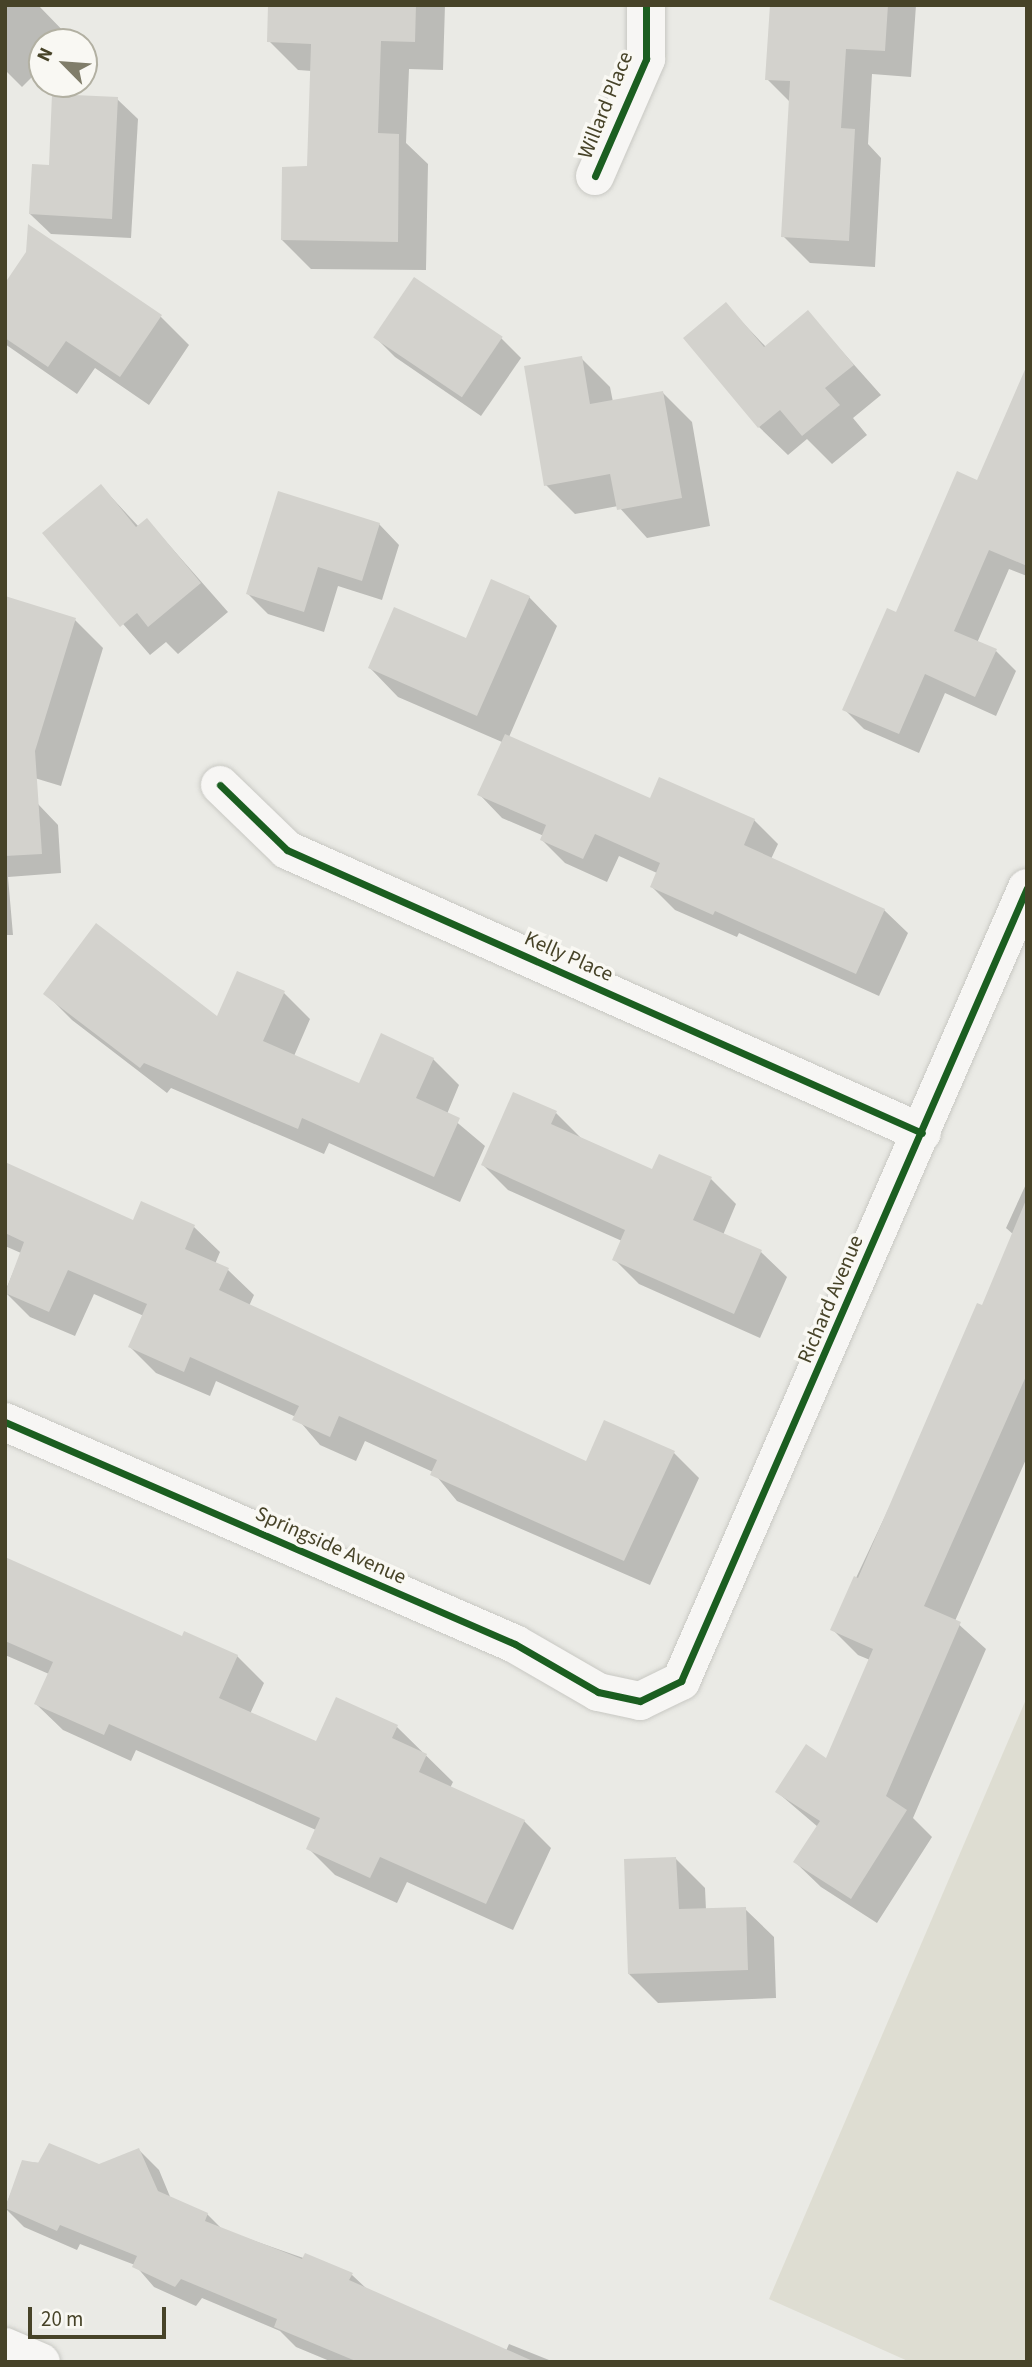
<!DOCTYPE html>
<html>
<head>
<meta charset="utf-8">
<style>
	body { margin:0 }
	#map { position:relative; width:1032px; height:2367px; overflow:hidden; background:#eaeae5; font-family:"Source Sans 3",sans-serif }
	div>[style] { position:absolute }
	.built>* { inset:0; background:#deddd2 }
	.shadow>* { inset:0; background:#0003 }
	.building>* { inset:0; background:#d3d2cd; transform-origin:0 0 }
	.roads { filter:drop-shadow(0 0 2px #c8c8c3) drop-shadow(0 0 2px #c8c8c3) }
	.minor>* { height:38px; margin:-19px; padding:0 19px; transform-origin:19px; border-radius:19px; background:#f7f6f4 }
	.cycleway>* { height:7px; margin:-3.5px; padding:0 3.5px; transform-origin:3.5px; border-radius:3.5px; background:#1b5e20 }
	span { translate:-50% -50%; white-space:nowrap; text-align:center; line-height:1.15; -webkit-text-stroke:7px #f9f8f3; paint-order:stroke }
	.street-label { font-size:21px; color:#474328 }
	.frame { position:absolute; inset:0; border:7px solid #474328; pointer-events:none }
	.north { position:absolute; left:28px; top:28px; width:70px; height:70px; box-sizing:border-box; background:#f9f8f3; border:2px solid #b2b0a2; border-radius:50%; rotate:295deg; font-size:19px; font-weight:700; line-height:28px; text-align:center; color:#474328 }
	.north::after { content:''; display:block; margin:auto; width:24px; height:32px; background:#807d6a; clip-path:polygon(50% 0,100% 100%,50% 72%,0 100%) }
	.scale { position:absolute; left:28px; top:2307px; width:138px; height:32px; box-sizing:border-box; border:4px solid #474328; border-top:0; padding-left:9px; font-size:21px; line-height:24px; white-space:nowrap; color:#474328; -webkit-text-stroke:5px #f9f8f3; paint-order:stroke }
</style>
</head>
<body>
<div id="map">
	<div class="built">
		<div style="clip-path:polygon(1027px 1697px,1027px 2362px,910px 2362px,769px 2299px)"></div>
	</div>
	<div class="shadow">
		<div style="clip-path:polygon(5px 5px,38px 5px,71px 39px,42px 42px,42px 67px,22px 87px,5px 70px)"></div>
		<div style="clip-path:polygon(270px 5px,445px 5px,443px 70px,409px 69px,406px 143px,428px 164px,426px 270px,311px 269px,282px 240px,308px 168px,312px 71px,298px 70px,269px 41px)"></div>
		<div style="clip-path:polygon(771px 5px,916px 5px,911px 77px,872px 74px,868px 144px,881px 158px,875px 267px,810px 263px,783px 236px,790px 102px,767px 79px)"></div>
		<div style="clip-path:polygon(117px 99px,138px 119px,131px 238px,51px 234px,30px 214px,51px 167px)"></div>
		<div style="clip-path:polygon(5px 286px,161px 317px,189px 345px,149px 405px,95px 368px,77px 394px,5px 344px)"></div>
		<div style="clip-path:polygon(726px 305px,766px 347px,808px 313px,881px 395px,853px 418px,867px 435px,832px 464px,807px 439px,788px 455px,759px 427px)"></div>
		<div style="clip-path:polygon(375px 337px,501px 338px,521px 358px,481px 416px,395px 357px)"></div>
		<div style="clip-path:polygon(581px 358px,610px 387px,613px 402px,663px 393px,692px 422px,710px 526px,647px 538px,618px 506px,575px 514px,546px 485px)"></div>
		<div style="clip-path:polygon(1027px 370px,1027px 576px,1009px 569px,977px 643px,996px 651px,1016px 671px,996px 716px,945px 693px,919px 753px,864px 729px,844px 709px,978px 482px)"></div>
		<div style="clip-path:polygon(101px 486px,139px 527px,147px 520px,228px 612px,178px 654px,166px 642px,150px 655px,44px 533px)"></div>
		<div style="clip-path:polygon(379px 524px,399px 545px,382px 600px,338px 586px,324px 632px,268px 614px,248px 594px)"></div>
		<div style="clip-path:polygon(529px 597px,557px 626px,509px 737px,651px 800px,754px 820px,778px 844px,771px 859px,884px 910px,908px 933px,879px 996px,739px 933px,737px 937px,675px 910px,652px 887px,657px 873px,619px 856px,607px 882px,565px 863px,542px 840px,544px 836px,502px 818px,479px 794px,502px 742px,398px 697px,370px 668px,467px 640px)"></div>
		<div style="clip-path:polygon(75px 620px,103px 648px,61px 786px,5px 769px)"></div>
		<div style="clip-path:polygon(38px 804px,58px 825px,61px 873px,8px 877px,13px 935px,5px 935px,5px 807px)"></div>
		<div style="clip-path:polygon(284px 993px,310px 1019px,294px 1056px,360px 1085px,433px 1059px,459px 1085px,447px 1114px,485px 1146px,460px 1202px,329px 1143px,324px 1154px,171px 1088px,167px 1093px,72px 1020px,46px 994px,218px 1019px)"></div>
		<div style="clip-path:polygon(556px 1113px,581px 1138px,653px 1171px,660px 1156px,711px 1179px,736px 1204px,723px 1235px,761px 1252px,787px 1277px,760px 1338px,639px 1284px,614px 1259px,622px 1241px,508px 1190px,483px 1165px)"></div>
		<div style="clip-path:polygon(5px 1164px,134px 1222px,142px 1203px,194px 1227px,220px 1252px,215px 1264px,228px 1270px,254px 1295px,249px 1306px,587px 1464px,674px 1453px,699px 1478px,650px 1585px,457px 1501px,433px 1472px,365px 1441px,356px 1461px,320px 1445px,296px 1417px,216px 1381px,210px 1396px,156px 1373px,130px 1347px,144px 1316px,94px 1294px,75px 1336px,30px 1317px,5px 1292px,21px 1253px,5px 1246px)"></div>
		<div style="clip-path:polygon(1027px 1182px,1027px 1457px,955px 1621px,986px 1649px,913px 1818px,932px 1837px,877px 1923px,821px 1887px,795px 1862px,818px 1827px,777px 1792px,827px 1760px,870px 1660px,858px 1655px,832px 1629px,983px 1308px,1014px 1235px,1006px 1228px)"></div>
		<div style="clip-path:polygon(5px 1558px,183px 1638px,237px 1656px,264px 1683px,250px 1714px,317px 1743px,397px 1727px,453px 1782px,450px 1788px,524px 1821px,551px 1848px,513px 1930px,407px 1882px,397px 1903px,335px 1875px,308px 1848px,316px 1830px,136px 1750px,131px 1761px,63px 1730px,36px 1704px,49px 1674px,5px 1655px)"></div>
		<div style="clip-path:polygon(676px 1859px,705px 1888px,706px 1910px,745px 1909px,774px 1937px,776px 1998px,658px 2003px,629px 1974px)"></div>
		<div style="clip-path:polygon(139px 2150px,159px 2170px,171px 2199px,207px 2214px,223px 2230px,352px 2275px,367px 2289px,506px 2351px,509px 2344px,554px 2362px,332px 2362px,296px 2347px,280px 2331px,202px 2298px,196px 2306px,154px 2287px,135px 2265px,80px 2244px,77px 2250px,24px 2227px,5px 2208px,23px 2162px,99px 2166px)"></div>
	</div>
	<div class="building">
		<div style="clip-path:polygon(268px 5px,416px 5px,415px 42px,381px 41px,378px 133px,399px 134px,398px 242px,281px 240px,282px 167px,307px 166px,311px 44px,267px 42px)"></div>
		<div style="clip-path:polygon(770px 5px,888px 5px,885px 51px,846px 49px,841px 128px,855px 129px,849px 241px,781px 237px,790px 81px,765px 80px)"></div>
		<div style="clip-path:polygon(52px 94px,118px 97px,112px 219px,29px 214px,32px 164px,49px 165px)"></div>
		<div style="clip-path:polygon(28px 224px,162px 315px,120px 377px,66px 341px,48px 367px,5px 338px,5px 283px,26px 252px)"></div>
		<div style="left:414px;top:277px;width:107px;height:73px;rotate:34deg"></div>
		<div style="clip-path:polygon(726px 302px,764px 347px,808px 310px,854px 365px,825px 388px,840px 405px,802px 436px,780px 410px,758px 428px,683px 338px)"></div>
		<div style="clip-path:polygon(582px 356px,590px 404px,663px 391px,682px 498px,617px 510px,610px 474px,544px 486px,524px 366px)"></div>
		<div style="clip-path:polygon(1027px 365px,1027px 566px,989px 550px,954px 631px,997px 649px,975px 697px,925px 674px,899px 734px,842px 710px,887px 608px,896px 612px,957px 471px,977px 480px)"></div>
		<div style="clip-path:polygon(101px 484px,136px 527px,147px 518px,201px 583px,148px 627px,137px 613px,120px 627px,42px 533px)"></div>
		<div style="clip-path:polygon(278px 491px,380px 523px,362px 581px,318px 567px,304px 612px,246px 594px)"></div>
		<div style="clip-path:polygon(491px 579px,530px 596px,477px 716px,368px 668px,394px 607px,466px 638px)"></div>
		<div style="clip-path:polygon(5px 596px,76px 618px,35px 751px,42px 854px,5px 856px)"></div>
		<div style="clip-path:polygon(505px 734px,650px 798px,659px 777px,755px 819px,744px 845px,885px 909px,856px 974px,715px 911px,713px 915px,650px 887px,660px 863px,595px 834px,583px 859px,540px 840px,546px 825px,477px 795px)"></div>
		<div style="clip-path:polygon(96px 923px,217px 1016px,237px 971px,285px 991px,263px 1041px,359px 1083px,381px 1033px,434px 1058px,416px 1098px,460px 1118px,434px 1177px,302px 1118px,298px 1129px,144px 1063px,140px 1068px,43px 994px)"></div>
		<div style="clip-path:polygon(513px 1092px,557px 1111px,551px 1124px,652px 1169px,659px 1154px,712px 1177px,693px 1220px,762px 1250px,734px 1314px,612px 1260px,625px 1230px,481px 1165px)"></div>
		<div style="clip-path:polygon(5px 1162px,133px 1220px,141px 1201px,195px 1225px,185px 1249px,229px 1268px,219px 1290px,586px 1461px,604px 1420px,675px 1451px,624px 1561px,430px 1475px,437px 1460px,339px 1416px,330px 1437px,292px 1420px,299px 1406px,190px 1357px,184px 1372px,128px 1347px,147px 1304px,68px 1270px,49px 1312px,5px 1293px,24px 1242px,5px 1233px)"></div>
		<div style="clip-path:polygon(1026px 1200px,1027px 1374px,924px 1606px,961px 1622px,886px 1796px,907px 1810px,851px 1899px,793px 1862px,820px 1821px,775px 1792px,806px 1744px,826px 1758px,873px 1649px,830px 1630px,854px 1576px,858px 1578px,977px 1303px,982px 1305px)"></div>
		<div style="clip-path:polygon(5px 1557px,182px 1636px,184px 1631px,238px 1655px,219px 1698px,316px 1741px,336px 1697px,398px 1725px,392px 1738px,427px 1754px,419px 1772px,525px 1820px,486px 1904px,380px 1857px,370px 1878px,306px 1849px,320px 1818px,109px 1724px,104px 1735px,34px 1704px,53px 1662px,5px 1641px)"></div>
		<div style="clip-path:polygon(676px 1857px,679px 1909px,746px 1907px,748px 1970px,628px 1974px,624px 1859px)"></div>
		<div style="clip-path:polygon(49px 2143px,99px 2164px,139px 2148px,158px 2191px,208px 2213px,205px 2221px,302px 2259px,305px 2253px,353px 2273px,349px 2280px,535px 2362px,358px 2362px,274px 2327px,277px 2319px,181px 2279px,175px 2287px,132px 2267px,137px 2256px,60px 2225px,57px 2231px,5px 2208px,22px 2160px,38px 2163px)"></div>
	</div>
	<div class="roads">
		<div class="minor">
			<div style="left:595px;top:176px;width:128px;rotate:-66.4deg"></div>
			<div style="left:646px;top:59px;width:54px;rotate:-90deg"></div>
			<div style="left:220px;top:785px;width:93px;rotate:44.1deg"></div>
			<div style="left:287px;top:850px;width:695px;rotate:24.02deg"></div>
			<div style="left:5px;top:1422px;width:556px;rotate:23.52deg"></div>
			<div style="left:515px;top:1644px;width:96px;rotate:30deg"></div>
			<div style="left:598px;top:1692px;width:43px;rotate:12.1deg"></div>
			<div style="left:640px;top:1701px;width:46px;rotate:-26deg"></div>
			<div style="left:681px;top:1681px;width:865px;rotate:-66.43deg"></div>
			<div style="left:5px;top:2347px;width:39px;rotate:23deg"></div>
		</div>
	</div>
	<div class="cycleway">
		<div style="left:595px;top:176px;width:128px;rotate:-66.4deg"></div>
		<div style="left:646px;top:59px;width:54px;rotate:-90deg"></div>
		<div style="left:220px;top:785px;width:93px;rotate:44.1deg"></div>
		<div style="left:287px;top:850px;width:695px;rotate:24.02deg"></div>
		<div style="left:5px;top:1422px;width:556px;rotate:23.52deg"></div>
		<div style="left:515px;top:1644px;width:96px;rotate:30deg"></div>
		<div style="left:598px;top:1692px;width:43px;rotate:12.1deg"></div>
		<div style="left:640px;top:1701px;width:46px;rotate:-26deg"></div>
		<div style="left:681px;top:1681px;width:865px;rotate:-66.43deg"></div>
	</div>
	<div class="street-label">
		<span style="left:605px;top:105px;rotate:-68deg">Willard Place</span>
		<span style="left:569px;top:956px;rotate:24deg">Kelly Place</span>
		<span style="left:830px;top:1299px;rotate:-67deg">Richard Avenue</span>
		<span style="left:331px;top:1545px;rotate:24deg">Springside Avenue</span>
	</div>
	<div class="frame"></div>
	<div class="north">N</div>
	<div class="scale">20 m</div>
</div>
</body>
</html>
